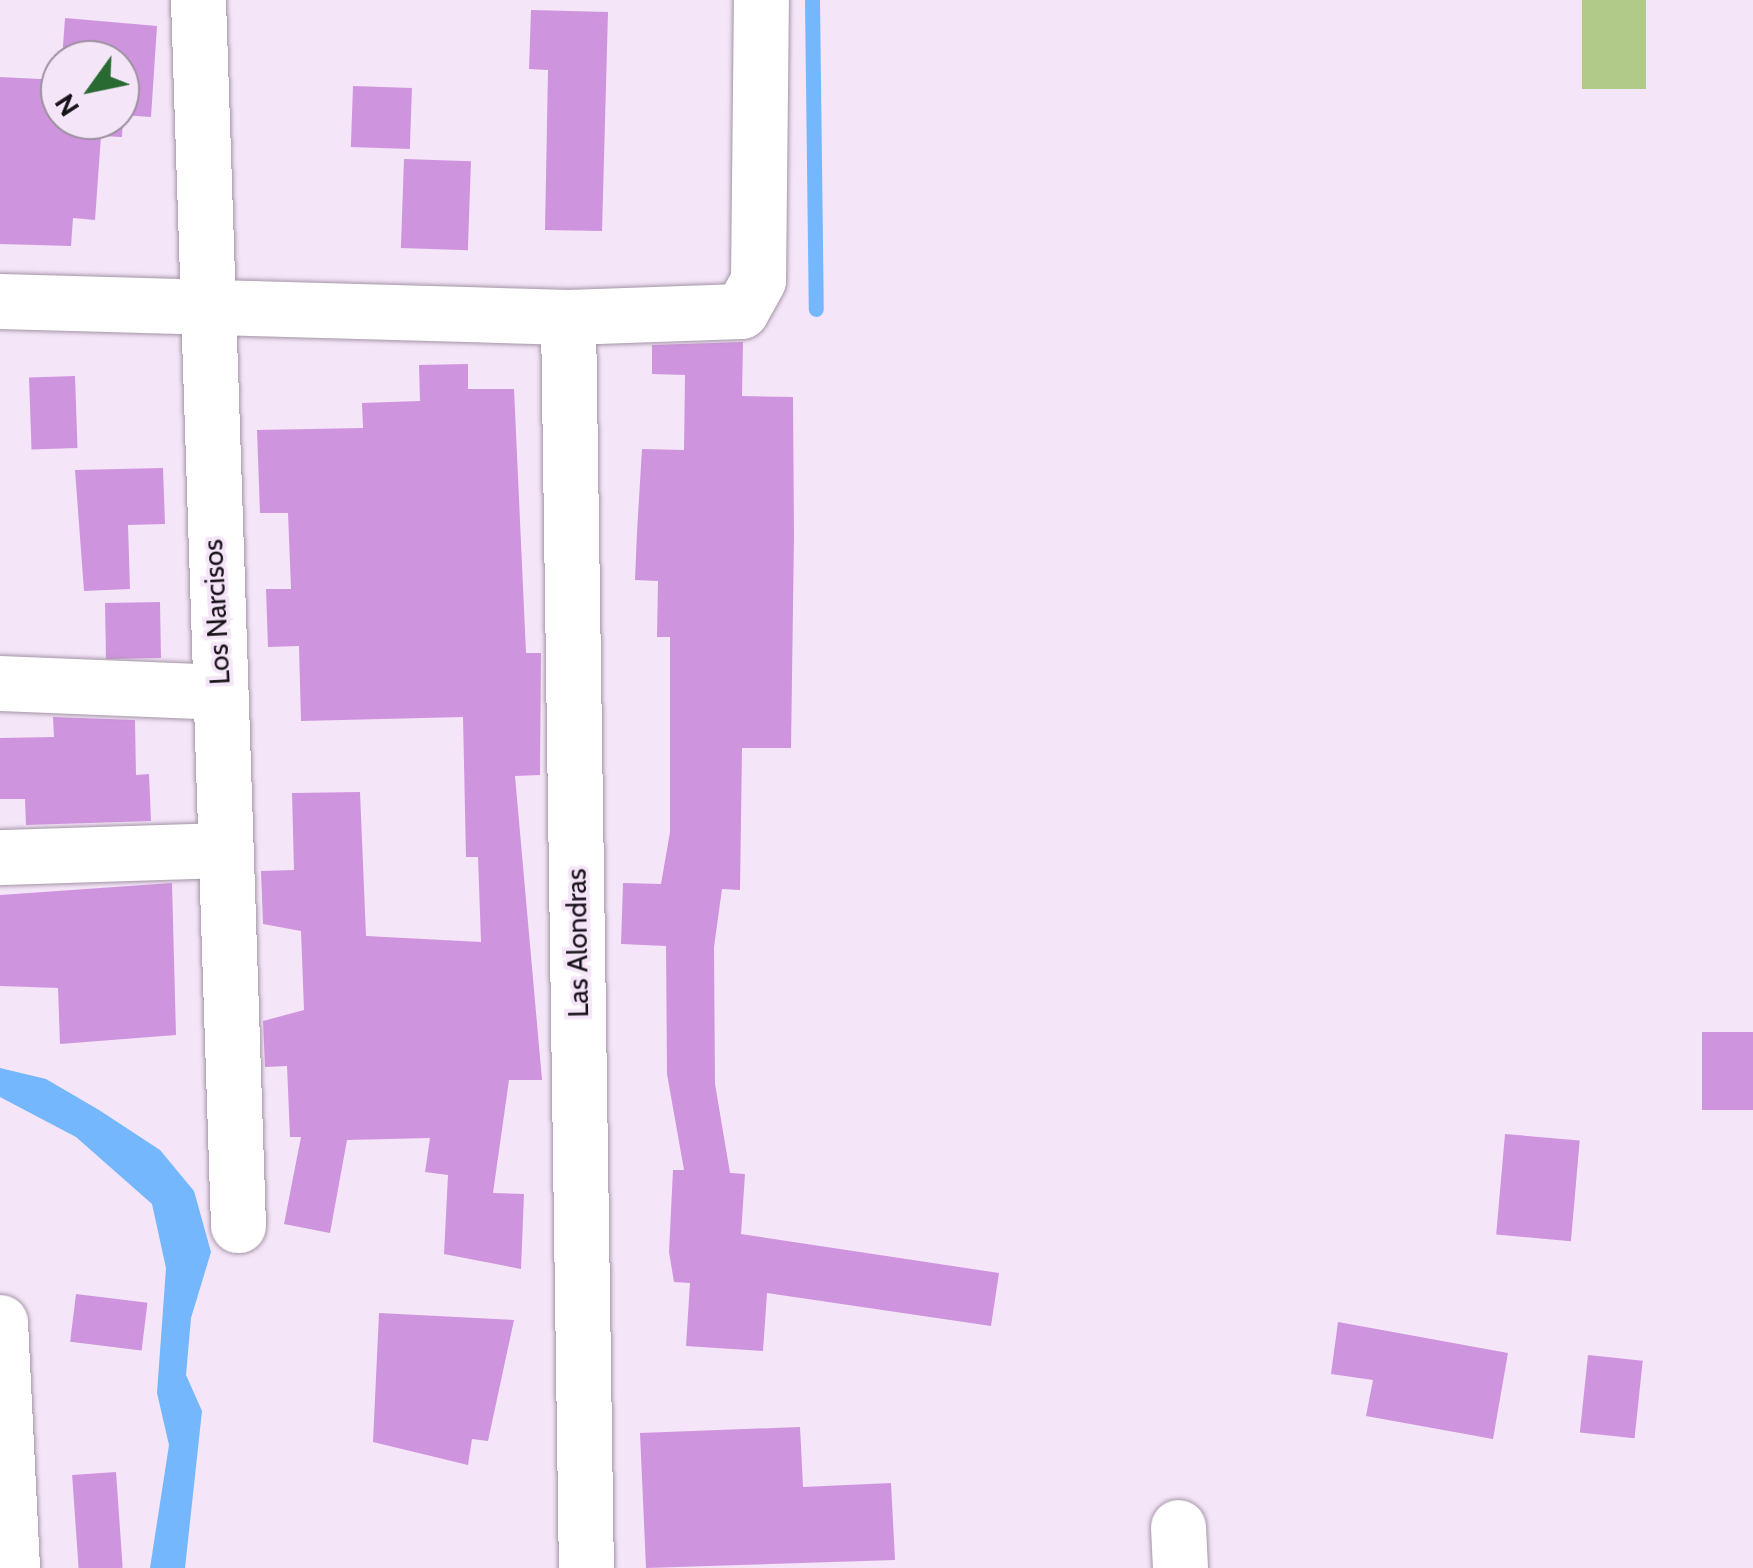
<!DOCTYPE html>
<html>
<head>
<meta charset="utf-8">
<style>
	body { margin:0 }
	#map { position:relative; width:1753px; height:1568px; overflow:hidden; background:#f5e5f8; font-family:Cabin,sans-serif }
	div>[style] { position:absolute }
	.green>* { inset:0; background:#b1c989; transform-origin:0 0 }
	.water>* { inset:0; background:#74b7fd }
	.stream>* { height:15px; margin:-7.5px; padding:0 7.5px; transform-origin:7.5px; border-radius:7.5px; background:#74b7fd }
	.building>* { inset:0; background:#cf94de; transform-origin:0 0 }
	.roads { filter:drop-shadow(0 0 2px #a395a6) drop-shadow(0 0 2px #a395a6) }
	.minor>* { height:55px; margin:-27.5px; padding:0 27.5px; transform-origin:27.5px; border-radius:27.5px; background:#fff }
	span { translate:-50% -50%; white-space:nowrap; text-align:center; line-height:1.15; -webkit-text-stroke:8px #f5e5f8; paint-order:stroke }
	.street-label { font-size:28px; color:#171118 }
	.north { position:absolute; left:40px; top:40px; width:100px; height:100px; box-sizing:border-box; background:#f5e5f8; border:2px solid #9c909e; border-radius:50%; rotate:237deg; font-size:28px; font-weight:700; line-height:40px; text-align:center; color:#171118 }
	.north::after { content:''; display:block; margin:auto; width:35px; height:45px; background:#296a33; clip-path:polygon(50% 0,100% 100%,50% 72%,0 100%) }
</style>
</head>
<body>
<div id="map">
	<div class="green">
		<div style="left:1582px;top:0;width:64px;height:89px"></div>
	</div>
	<div class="water">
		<div style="clip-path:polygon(0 1068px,46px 1079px,99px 1110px,160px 1150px,194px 1191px,211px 1252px,191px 1318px,186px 1375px,202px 1411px,185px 1568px,150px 1568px,169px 1445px,157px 1393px,166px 1268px,152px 1204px,76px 1137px,0 1097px)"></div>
	</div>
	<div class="stream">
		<div style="left:812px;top:0;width:309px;rotate:89.3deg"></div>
	</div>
	<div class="building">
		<div style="clip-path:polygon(531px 10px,608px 12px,602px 231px,545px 230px,548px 70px,529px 69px)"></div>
		<div style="clip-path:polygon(65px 18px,157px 26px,151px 117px,123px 115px,122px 137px,101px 136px,95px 220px,73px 218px,71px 246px,0 244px,0 77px,60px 80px,60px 120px,120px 120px,120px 60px,62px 60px)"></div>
		<div style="left:353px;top:86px;width:59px;height:61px;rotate:2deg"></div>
		<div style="left:404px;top:159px;width:67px;height:89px;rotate:2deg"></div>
		<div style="clip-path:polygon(743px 342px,742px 396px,793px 397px,794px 535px,791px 748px,742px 748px,740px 890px,722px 889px,714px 947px,715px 1084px,730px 1173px,745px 1174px,741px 1234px,999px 1273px,991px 1326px,767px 1293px,763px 1351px,686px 1346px,690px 1283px,674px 1282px,669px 1252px,673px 1170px,684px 1170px,667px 1074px,666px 946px,621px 944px,623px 883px,661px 884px,670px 832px,670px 637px,657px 637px,658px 581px,635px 580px,637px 532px,642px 449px,684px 450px,685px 375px,652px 374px,652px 345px)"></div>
		<div style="clip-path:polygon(468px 364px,468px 389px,514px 389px,526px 653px,541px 653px,540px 775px,515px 776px,542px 1080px,509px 1080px,493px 1193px,524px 1194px,521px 1269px,444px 1254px,448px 1175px,425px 1172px,430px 1138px,347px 1140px,330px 1233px,284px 1224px,301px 1137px,290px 1137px,287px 1066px,265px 1067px,263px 1021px,304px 1010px,301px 931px,263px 924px,261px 871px,294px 870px,292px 793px,360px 792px,366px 936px,481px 942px,478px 857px,466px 857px,463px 717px,301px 721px,299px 646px,268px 647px,266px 589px,291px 589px,288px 513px,260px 513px,257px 430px,363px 428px,362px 403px,420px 401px,419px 365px)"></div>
		<div style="left:75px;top:376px;width:72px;height:46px;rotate:88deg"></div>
		<div style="clip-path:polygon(163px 468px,165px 524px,128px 525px,130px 589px,84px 591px,75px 470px)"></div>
		<div style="left:160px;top:602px;width:56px;height:55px;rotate:89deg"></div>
		<div style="clip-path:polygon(53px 717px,135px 720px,136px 775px,149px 774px,151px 821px,26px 825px,25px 799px,0 799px,0 738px,54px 737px)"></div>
		<div style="clip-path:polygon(172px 883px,176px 1035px,60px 1044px,58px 988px,0 986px,0 895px)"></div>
		<div style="left:1702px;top:1032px;width:51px;height:78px"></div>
		<div style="left:1505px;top:1134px;width:75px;height:101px;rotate:5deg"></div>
		<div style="left:76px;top:1294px;width:72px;height:48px;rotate:7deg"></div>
		<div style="clip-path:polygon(379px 1313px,514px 1320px,488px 1441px,472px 1439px,468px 1465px,373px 1442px)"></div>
		<div style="clip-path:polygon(1338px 1322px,1508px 1353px,1493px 1439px,1366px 1416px,1373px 1380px,1331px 1374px)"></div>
		<div style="left:1588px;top:1355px;width:55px;height:78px;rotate:6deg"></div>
		<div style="clip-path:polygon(800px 1427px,803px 1487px,891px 1483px,895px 1560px,646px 1568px,640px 1433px)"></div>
		<div style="left:116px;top:1472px;width:96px;height:44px;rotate:86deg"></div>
	</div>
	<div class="roads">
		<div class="minor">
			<div style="left:198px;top:0;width:1226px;rotate:88.13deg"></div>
			<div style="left:0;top:301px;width:568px;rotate:1.61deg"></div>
			<div style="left:568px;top:317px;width:173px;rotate:-2deg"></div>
			<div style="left:741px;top:311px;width:35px;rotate:-61deg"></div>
			<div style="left:758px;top:280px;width:280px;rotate:-89.4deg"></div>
			<div style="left:568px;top:317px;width:1251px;rotate:89.18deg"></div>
			<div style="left:0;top:683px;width:220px;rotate:2.3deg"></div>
			<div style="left:0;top:857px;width:220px;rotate:-1.8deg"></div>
			<div style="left:0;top:1322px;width:246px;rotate:87.2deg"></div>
			<div style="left:1178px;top:1527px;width:41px;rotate:87.2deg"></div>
		</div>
	</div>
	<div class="street-label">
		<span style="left:216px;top:612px;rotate:-93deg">Los Narcisos</span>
		<span style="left:577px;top:943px;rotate:-91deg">Las Alondras</span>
	</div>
	<div class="north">N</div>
</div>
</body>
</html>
